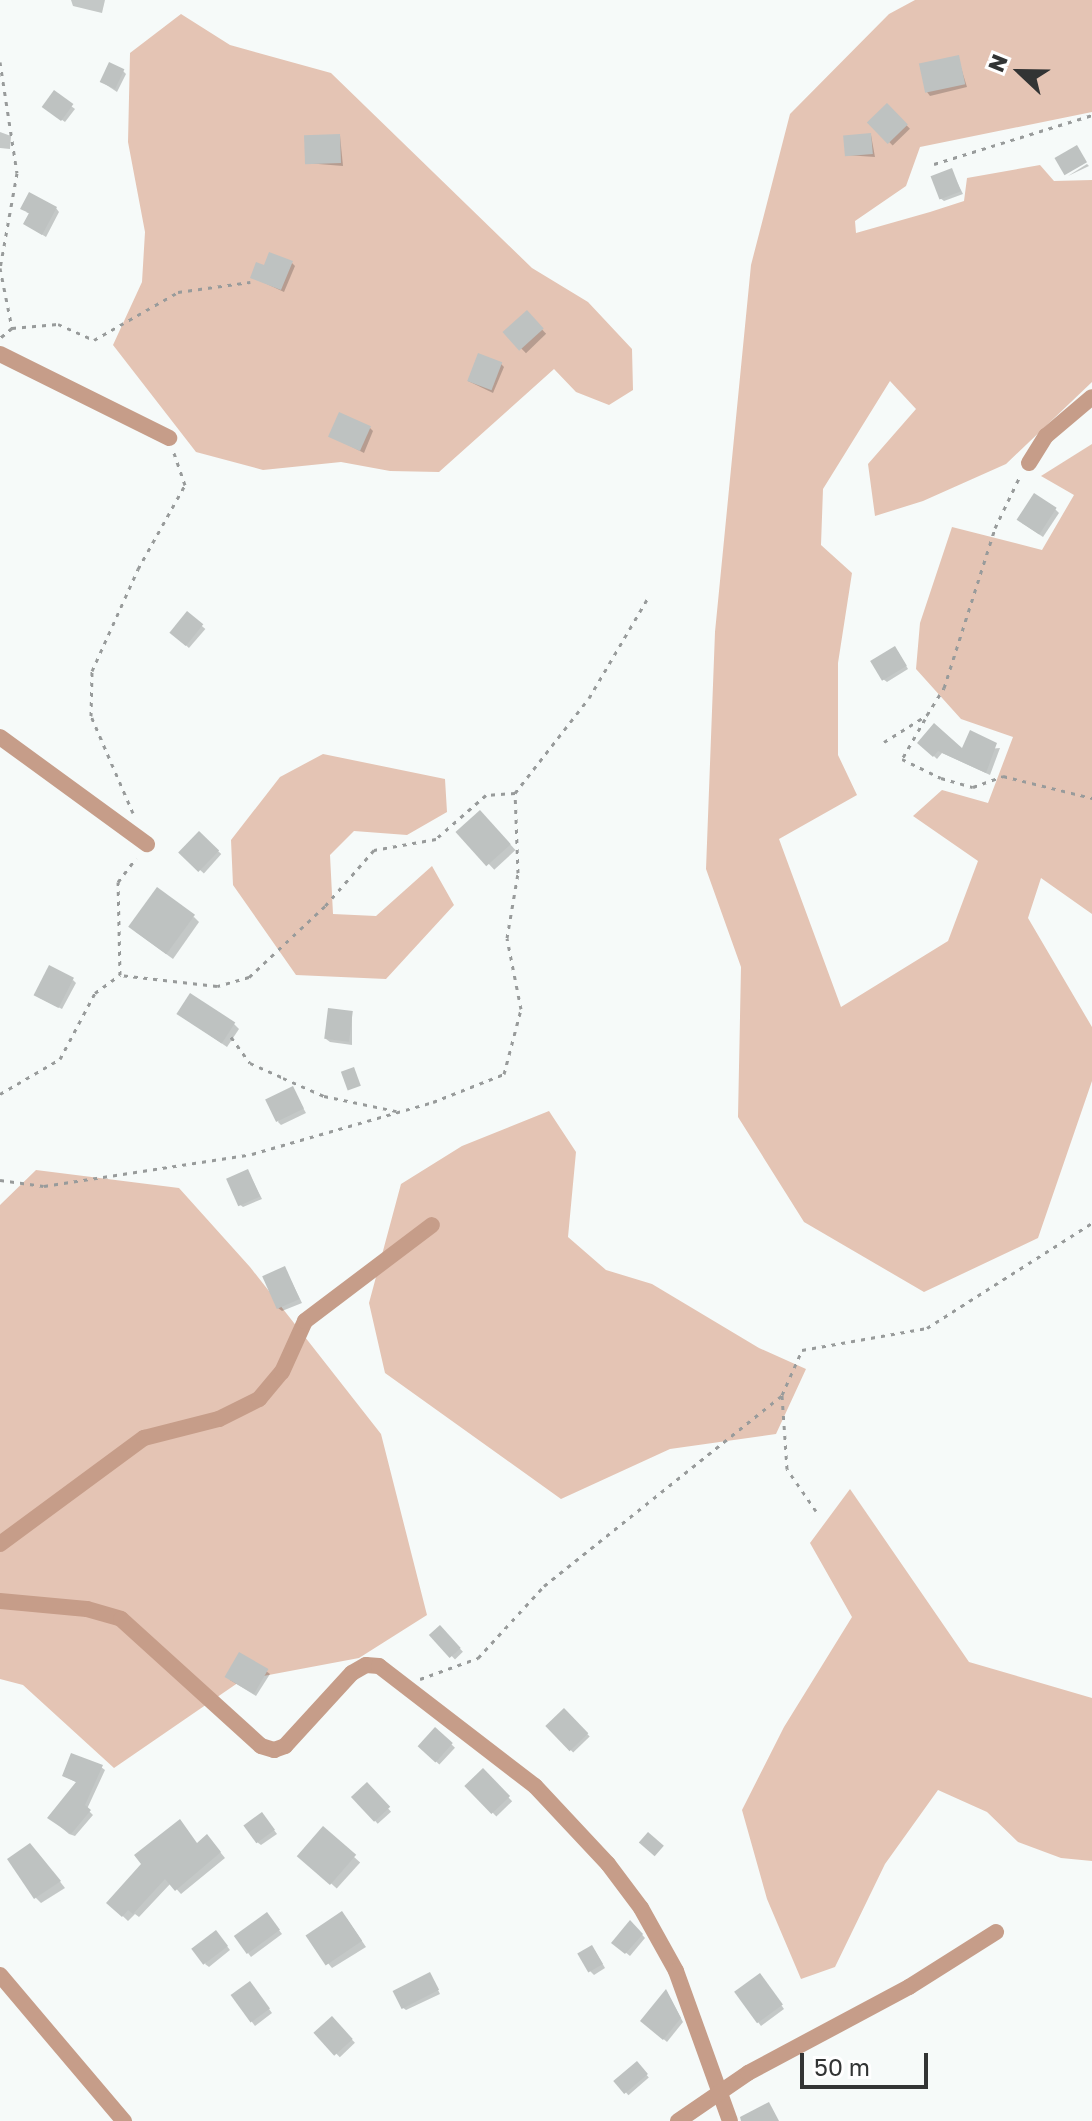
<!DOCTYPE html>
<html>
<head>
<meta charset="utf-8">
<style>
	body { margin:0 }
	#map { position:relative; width:1092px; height:2121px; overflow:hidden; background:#f6faf9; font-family:"Golos Text",sans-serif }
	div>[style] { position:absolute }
	.green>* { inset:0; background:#e4c4b4 }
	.shadow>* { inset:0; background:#0003; transform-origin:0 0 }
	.building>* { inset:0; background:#bec2c1; transform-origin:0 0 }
	.path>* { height:3px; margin-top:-1.5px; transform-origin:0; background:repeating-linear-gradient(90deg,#989b9b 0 4px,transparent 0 10px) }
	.street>* { height:16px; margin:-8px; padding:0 8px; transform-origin:8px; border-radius:8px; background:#c69d89 }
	span { translate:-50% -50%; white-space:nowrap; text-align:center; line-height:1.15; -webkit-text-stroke:7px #fff; paint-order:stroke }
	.north { position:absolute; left:980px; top:32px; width:80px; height:80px; -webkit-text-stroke:6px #fff; paint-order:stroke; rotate:292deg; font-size:22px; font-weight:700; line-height:32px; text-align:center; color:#323434 }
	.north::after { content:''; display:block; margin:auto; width:28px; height:36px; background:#323434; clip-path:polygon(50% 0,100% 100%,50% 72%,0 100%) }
	.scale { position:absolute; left:800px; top:2053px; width:128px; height:36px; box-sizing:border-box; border:4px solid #323434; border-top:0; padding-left:10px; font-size:24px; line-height:28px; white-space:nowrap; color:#323434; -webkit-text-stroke:6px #fff; paint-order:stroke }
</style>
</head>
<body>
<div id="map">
	<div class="green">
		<div style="clip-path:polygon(915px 0,1092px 0,1092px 112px,920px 147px,906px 186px,855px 221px,856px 233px,930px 212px,964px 201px,967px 178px,1040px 165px,1054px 181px,1092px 180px,1092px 382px,1006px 464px,923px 501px,875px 516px,868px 464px,916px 409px,890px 381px,823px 489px,821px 545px,852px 573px,838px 663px,838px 755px,857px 795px,779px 839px,841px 1007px,948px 941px,978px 861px,913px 816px,942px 790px,988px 803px,1013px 737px,961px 719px,916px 669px,920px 623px,952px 527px,1042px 550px,1074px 495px,1041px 476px,1092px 444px,1092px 914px,1041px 878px,1028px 918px,1092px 1027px,1092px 1081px,1038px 1238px,924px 1292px,804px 1222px,738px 1117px,741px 967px,706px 869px,715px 632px,751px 265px,790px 114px,889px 14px)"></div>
		<div style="clip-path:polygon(181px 14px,230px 45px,331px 73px,532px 268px,588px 302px,632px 349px,633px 390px,609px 405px,576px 392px,554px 369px,439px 472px,390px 471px,341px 462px,263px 470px,196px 452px,113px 345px,142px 282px,145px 232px,128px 142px,130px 53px)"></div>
		<div style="clip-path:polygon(323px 754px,445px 779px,447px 812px,407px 835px,354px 831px,330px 855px,333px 914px,376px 916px,432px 866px,454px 905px,386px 979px,296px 975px,233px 885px,231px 840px,280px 777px)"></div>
		<div style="clip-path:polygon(549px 1111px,576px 1152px,568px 1237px,606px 1270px,652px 1284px,759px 1348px,806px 1369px,776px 1434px,670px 1449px,561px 1499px,385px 1373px,369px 1303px,401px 1184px,462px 1146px)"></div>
		<div style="clip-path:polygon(36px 1170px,179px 1188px,250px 1267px,381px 1434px,427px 1615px,359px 1658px,242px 1680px,114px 1768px,23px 1685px,0 1679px,0 1205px)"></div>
		<div style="clip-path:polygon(850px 1489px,969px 1662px,1092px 1698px,1092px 1861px,1061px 1858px,1018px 1842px,987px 1812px,938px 1790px,885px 1864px,835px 1967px,801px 1979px,767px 1899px,742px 1810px,784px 1727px,852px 1617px,810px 1543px)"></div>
	</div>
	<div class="shadow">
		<div style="clip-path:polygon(71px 0,105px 0,102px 13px,73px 6px)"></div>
		<div style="clip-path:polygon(958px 58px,967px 87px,930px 96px,927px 92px)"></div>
		<div style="clip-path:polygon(123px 71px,126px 74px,117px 92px,102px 82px)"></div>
		<div style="left:887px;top:105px;width:33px;height:24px;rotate:46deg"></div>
		<div style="clip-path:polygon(71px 106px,75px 109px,65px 122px,48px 110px)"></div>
		<div style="clip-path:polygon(0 132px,11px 136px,10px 149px,0 148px)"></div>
		<div style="clip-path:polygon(871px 135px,875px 157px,846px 155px)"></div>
		<div style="clip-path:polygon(340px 136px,343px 166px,306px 163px)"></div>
		<div style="clip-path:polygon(1087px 164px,1089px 166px,1068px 176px)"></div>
		<div style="clip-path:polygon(951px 170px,963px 194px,944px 201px,940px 198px)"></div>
		<div style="clip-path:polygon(56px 208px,59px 212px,46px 237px,25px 224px,30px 214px,26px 212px)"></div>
		<div style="clip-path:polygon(292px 263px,295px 266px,284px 292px,252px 277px)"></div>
		<div style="left:526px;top:313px;width:29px;height:28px;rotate:46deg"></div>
		<div style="clip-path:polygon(501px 364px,504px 367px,493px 393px,468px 381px)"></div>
		<div style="clip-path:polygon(370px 428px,373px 431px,364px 453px,331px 436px)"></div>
		<div style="clip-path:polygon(1055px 509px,1059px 513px,1043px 537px,1022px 523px)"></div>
		<div style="left:188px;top:614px;width:23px;height:25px;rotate:41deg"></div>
		<div style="clip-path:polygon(898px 652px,908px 669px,887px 682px,883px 679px)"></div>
		<div style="clip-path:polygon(920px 743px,963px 751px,1000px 748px,990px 775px,942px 753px,937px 759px)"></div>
		<div style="left:480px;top:812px;width:52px;height:29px;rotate:47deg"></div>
		<div style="left:199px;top:834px;width:30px;height:26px;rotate:42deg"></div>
		<div style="clip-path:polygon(194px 917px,199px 922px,173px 959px,136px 932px)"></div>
		<div style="clip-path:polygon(73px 980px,76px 983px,62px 1009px,40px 998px)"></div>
		<div style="clip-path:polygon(352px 1013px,352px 1045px,330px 1042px,326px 1039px)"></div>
		<div style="clip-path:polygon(179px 1014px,233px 1023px,239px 1029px,227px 1047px)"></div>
		<div style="clip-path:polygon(292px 1088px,306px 1113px,281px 1125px,278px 1122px)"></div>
		<div style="clip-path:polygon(248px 1171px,262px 1199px,243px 1207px,239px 1204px)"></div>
		<div style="clip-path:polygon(285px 1268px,302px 1303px,282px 1311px,278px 1308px)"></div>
		<div style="left:440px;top:1628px;width:33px;height:11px;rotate:46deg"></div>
		<div style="clip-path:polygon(266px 1671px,270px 1674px,256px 1696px,230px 1680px)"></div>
		<div style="left:564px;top:1710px;width:37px;height:23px;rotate:46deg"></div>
		<div style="left:436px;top:1730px;width:26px;height:23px;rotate:43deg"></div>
		<div style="clip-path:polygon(101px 1767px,105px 1770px,87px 1809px,93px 1815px,75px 1836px,69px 1834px,50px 1818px,78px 1783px,64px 1776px)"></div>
		<div style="left:483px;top:1771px;width:42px;height:22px;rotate:46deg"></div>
		<div style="left:367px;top:1785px;width:36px;height:18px;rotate:48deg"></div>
		<div style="clip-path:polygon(265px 1818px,277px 1834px,261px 1845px,257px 1842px)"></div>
		<div style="left:323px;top:1829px;width:50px;height:35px;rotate:42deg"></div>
		<div style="clip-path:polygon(212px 1842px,225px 1858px,181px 1894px,171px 1883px,139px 1917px,135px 1914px,128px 1921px,109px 1903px,198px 1845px)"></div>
		<div style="clip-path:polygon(36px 1851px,65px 1888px,41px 1903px,36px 1898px)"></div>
		<div style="clip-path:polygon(270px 1918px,282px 1934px,251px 1957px,248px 1953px)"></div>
		<div style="clip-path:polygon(347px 1919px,366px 1947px,332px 1968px,327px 1962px)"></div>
		<div style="clip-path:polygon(631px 1922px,645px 1938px,630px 1956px,614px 1943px)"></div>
		<div style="clip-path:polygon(219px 1936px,230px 1950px,209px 1967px,205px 1964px)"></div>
		<div style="clip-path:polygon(595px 1951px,605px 1968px,594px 1975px,590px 1971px)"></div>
		<div style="clip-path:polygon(430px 1974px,440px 1994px,406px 2010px,402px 2007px)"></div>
		<div style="clip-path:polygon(763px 1979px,784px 2009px,761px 2026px,758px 2022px)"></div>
		<div style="clip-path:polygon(253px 1987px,272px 2013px,255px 2026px,252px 2022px)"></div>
		<div style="clip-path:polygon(667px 1992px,683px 2022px,667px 2042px,643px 2021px)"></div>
		<div style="left:332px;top:2019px;width:33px;height:21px;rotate:46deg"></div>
		<div style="left:637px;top:2064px;width:18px;height:27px;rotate:49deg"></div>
	</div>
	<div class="building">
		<div style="left:959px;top:55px;width:30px;height:41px;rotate:78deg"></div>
		<div style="left:109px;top:62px;width:17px;height:22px;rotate:25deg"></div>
		<div style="left:54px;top:90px;width:24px;height:21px;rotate:36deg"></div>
		<div style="left:887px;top:103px;width:30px;height:28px;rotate:46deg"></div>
		<div style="left:871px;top:133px;width:21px;height:28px;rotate:85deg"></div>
		<div style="left:340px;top:134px;width:29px;height:36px;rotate:88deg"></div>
		<div style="left:1077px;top:145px;width:20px;height:26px;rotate:60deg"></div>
		<div style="left:952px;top:168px;width:25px;height:23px;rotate:69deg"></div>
		<div style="clip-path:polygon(29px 192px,57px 207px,42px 235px,23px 224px,29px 213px,20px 209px)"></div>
		<div style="clip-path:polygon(269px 252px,293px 261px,281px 290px,250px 278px,256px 262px,264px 265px)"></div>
		<div style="left:527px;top:310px;width:25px;height:33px;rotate:48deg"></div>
		<div style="left:478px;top:353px;width:26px;height:30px;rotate:21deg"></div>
		<div style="left:339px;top:412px;width:35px;height:27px;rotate:24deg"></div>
		<div style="left:1034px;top:493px;width:27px;height:32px;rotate:33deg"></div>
		<div style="left:187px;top:611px;width:21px;height:28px;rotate:39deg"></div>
		<div style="left:895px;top:646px;width:23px;height:29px;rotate:59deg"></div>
		<div style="clip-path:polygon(934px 723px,962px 748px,970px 730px,997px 743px,986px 773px,938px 751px,933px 757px,917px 743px)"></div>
		<div style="left:480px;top:810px;width:46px;height:33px;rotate:48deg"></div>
		<div style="left:199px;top:831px;width:28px;height:30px;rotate:44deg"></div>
		<div style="left:157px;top:887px;width:47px;height:49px;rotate:36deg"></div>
		<div style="left:49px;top:965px;width:28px;height:34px;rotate:27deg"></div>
		<div style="left:190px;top:993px;width:54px;height:25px;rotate:33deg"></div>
		<div style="left:328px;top:1008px;width:25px;height:31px;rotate:7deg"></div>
		<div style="left:354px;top:1067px;width:20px;height:14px;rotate:70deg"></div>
		<div style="left:293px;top:1086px;width:25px;height:31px;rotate:64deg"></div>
		<div style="left:248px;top:1169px;width:30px;height:24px;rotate:66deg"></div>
		<div style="left:285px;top:1266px;width:36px;height:25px;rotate:66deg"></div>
		<div style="left:440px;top:1625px;width:31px;height:15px;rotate:48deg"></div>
		<div style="left:239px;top:1652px;width:34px;height:29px;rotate:30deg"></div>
		<div style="left:564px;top:1708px;width:35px;height:26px;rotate:46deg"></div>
		<div style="left:435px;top:1727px;width:24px;height:26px;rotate:42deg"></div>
		<div style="clip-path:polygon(71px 1753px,103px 1765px,85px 1805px,91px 1810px,71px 1834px,47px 1818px,76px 1782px,62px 1776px)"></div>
		<div style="left:483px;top:1768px;width:39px;height:26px;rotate:46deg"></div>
		<div style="left:367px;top:1782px;width:34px;height:22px;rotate:47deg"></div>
		<div style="left:262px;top:1812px;width:22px;height:23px;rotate:54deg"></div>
		<div style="clip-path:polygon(180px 1819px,197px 1843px,207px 1834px,221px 1852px,175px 1891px,165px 1879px,133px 1914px,128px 1910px,122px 1917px,106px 1903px,141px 1864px,134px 1855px)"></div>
		<div style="left:323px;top:1826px;width:44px;height:40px;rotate:41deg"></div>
		<div style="left:648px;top:1832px;width:21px;height:14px;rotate:41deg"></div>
		<div style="clip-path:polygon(30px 1843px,61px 1881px,34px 1899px,7px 1859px)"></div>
		<div style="left:342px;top:1911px;width:36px;height:44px;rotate:56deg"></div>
		<div style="left:267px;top:1912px;width:22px;height:41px;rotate:54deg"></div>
		<div style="clip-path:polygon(630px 1920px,643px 1934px,625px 1954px,611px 1943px)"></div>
		<div style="left:216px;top:1930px;width:20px;height:31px;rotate:53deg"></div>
		<div style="left:592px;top:1945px;width:22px;height:17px;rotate:60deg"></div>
		<div style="left:430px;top:1972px;width:20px;height:42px;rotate:63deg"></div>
		<div style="left:760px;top:1973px;width:39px;height:32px;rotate:54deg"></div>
		<div style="left:250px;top:1981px;width:34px;height:24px;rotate:54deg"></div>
		<div style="clip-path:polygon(666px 1989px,681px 2018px,663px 2040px,640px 2021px)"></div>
		<div style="left:332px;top:2016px;width:31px;height:25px;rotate:48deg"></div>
		<div style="left:637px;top:2061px;width:17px;height:31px;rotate:50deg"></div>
		<div style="clip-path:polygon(769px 2102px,779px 2121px,741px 2121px,740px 2117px)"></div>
	</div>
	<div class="path">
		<div style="left:0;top:62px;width:112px;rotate:81.3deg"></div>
		<div style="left:17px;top:173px;width:97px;rotate:100.1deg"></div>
		<div style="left:0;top:268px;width:61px;rotate:78.7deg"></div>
		<div style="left:12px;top:328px;width:16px;rotate:140deg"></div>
		<div style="left:934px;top:164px;width:165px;rotate:-17.2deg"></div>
		<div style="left:12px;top:328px;width:46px;rotate:-5deg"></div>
		<div style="left:58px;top:324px;width:39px;rotate:24deg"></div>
		<div style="left:94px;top:340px;width:97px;rotate:-29.7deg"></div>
		<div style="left:178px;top:292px;width:73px;rotate:-7.9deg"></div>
		<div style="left:925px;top:719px;width:46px;rotate:119.9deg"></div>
		<div style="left:902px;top:759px;width:43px;rotate:26deg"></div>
		<div style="left:941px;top:778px;width:33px;rotate:16deg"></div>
		<div style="left:973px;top:787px;width:32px;rotate:-20deg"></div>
		<div style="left:1003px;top:776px;width:92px;rotate:13.9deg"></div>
		<div style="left:884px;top:742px;width:51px;rotate:-32.1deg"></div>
		<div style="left:927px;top:715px;width:32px;rotate:-58deg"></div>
		<div style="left:944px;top:688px;width:168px;rotate:-72.3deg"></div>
		<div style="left:995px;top:528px;width:58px;rotate:-64.3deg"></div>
		<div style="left:515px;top:793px;width:120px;rotate:-52.1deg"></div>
		<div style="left:589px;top:698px;width:118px;rotate:-59.5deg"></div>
		<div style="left:133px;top:813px;width:106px;rotate:-113.4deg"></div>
		<div style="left:91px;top:716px;width:45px;rotate:-88.7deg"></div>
		<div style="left:92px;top:671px;width:112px;rotate:-65.7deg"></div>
		<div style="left:138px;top:569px;width:96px;rotate:-60.8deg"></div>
		<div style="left:185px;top:485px;width:34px;rotate:-109deg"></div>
		<div style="left:231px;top:1037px;width:32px;rotate:54deg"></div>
		<div style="left:250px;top:1063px;width:36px;rotate:24deg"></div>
		<div style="left:283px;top:1078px;width:45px;rotate:23.7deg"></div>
		<div style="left:324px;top:1096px;width:74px;rotate:11.8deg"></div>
		<div style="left:0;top:1094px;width:69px;rotate:-30.3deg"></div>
		<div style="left:60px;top:1059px;width:75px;rotate:-62.1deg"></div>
		<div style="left:95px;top:993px;width:31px;rotate:-36deg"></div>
		<div style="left:120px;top:975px;width:93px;rotate:-91.2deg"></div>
		<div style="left:118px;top:882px;width:30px;rotate:-53deg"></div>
		<div style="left:0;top:1180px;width:44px;rotate:7.8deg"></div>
		<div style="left:44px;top:1186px;width:210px;rotate:-8.7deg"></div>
		<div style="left:252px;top:1154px;width:188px;rotate:-16deg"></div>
		<div style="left:433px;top:1102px;width:76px;rotate:-21.5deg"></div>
		<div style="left:504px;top:1074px;width:67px;rotate:-75.3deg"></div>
		<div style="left:521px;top:1009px;width:72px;rotate:-101.2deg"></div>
		<div style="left:507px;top:938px;width:66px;rotate:-80.4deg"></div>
		<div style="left:518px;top:873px;width:80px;rotate:-92.1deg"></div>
		<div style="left:515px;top:793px;width:29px;rotate:176deg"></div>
		<div style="left:486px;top:795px;width:67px;rotate:138.7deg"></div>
		<div style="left:436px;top:839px;width:63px;rotate:169.9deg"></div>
		<div style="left:374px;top:850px;width:74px;rotate:131.2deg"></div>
		<div style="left:325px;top:906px;width:104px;rotate:136.9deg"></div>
		<div style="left:249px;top:977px;width:33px;rotate:164deg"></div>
		<div style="left:217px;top:986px;width:98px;rotate:-173.5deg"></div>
		<div style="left:816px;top:1511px;width:51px;rotate:-124.6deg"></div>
		<div style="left:787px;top:1469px;width:74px;rotate:-93.9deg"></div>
		<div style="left:782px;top:1395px;width:49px;rotate:-66deg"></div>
		<div style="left:802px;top:1350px;width:127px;rotate:-10deg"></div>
		<div style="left:927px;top:1328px;width:196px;rotate:-32.5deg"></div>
		<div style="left:420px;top:1679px;width:62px;rotate:-19.9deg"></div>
		<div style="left:478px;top:1658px;width:98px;rotate:-47.5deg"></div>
		<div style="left:544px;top:1586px;width:305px;rotate:-38.7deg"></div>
	</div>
	<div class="street">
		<div style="left:0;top:354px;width:189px;rotate:26.4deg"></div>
		<div style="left:1029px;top:463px;width:32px;rotate:-58deg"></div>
		<div style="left:1046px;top:436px;width:60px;rotate:-40.3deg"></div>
		<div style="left:0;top:737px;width:182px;rotate:36.1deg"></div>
		<div style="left:0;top:1544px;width:179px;rotate:-36.4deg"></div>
		<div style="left:144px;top:1438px;width:77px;rotate:-14.2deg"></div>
		<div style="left:219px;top:1419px;width:45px;rotate:-26.6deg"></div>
		<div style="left:259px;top:1399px;width:35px;rotate:-50deg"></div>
		<div style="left:282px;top:1372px;width:56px;rotate:-65.7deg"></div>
		<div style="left:305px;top:1321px;width:159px;rotate:-37.1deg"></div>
		<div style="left:0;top:1601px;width:87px;rotate:5.3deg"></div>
		<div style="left:87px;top:1609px;width:35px;rotate:16deg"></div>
		<div style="left:121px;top:1619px;width:189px;rotate:42.2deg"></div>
		<div style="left:261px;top:1746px;width:14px;rotate:17deg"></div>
		<div style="left:274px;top:1750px;width:12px;rotate:-20deg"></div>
		<div style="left:285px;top:1746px;width:99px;rotate:-47.5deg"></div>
		<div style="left:352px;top:1673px;width:16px;rotate:-30deg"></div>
		<div style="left:366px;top:1665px;width:13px;rotate:4deg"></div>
		<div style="left:379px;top:1666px;width:197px;rotate:37.6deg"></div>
		<div style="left:535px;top:1786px;width:107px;rotate:46.9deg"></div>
		<div style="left:608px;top:1864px;width:55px;rotate:53.1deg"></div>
		<div style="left:641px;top:1908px;width:72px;rotate:60.9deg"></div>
		<div style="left:676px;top:1971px;width:159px;rotate:70.2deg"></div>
		<div style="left:0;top:1975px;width:192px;rotate:49.7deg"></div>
		<div style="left:678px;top:2121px;width:85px;rotate:-34.4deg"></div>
		<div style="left:748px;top:2073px;width:183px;rotate:-28.1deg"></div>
		<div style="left:909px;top:1987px;width:103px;rotate:-32.3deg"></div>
	</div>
	<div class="north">N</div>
	<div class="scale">50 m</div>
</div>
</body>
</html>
